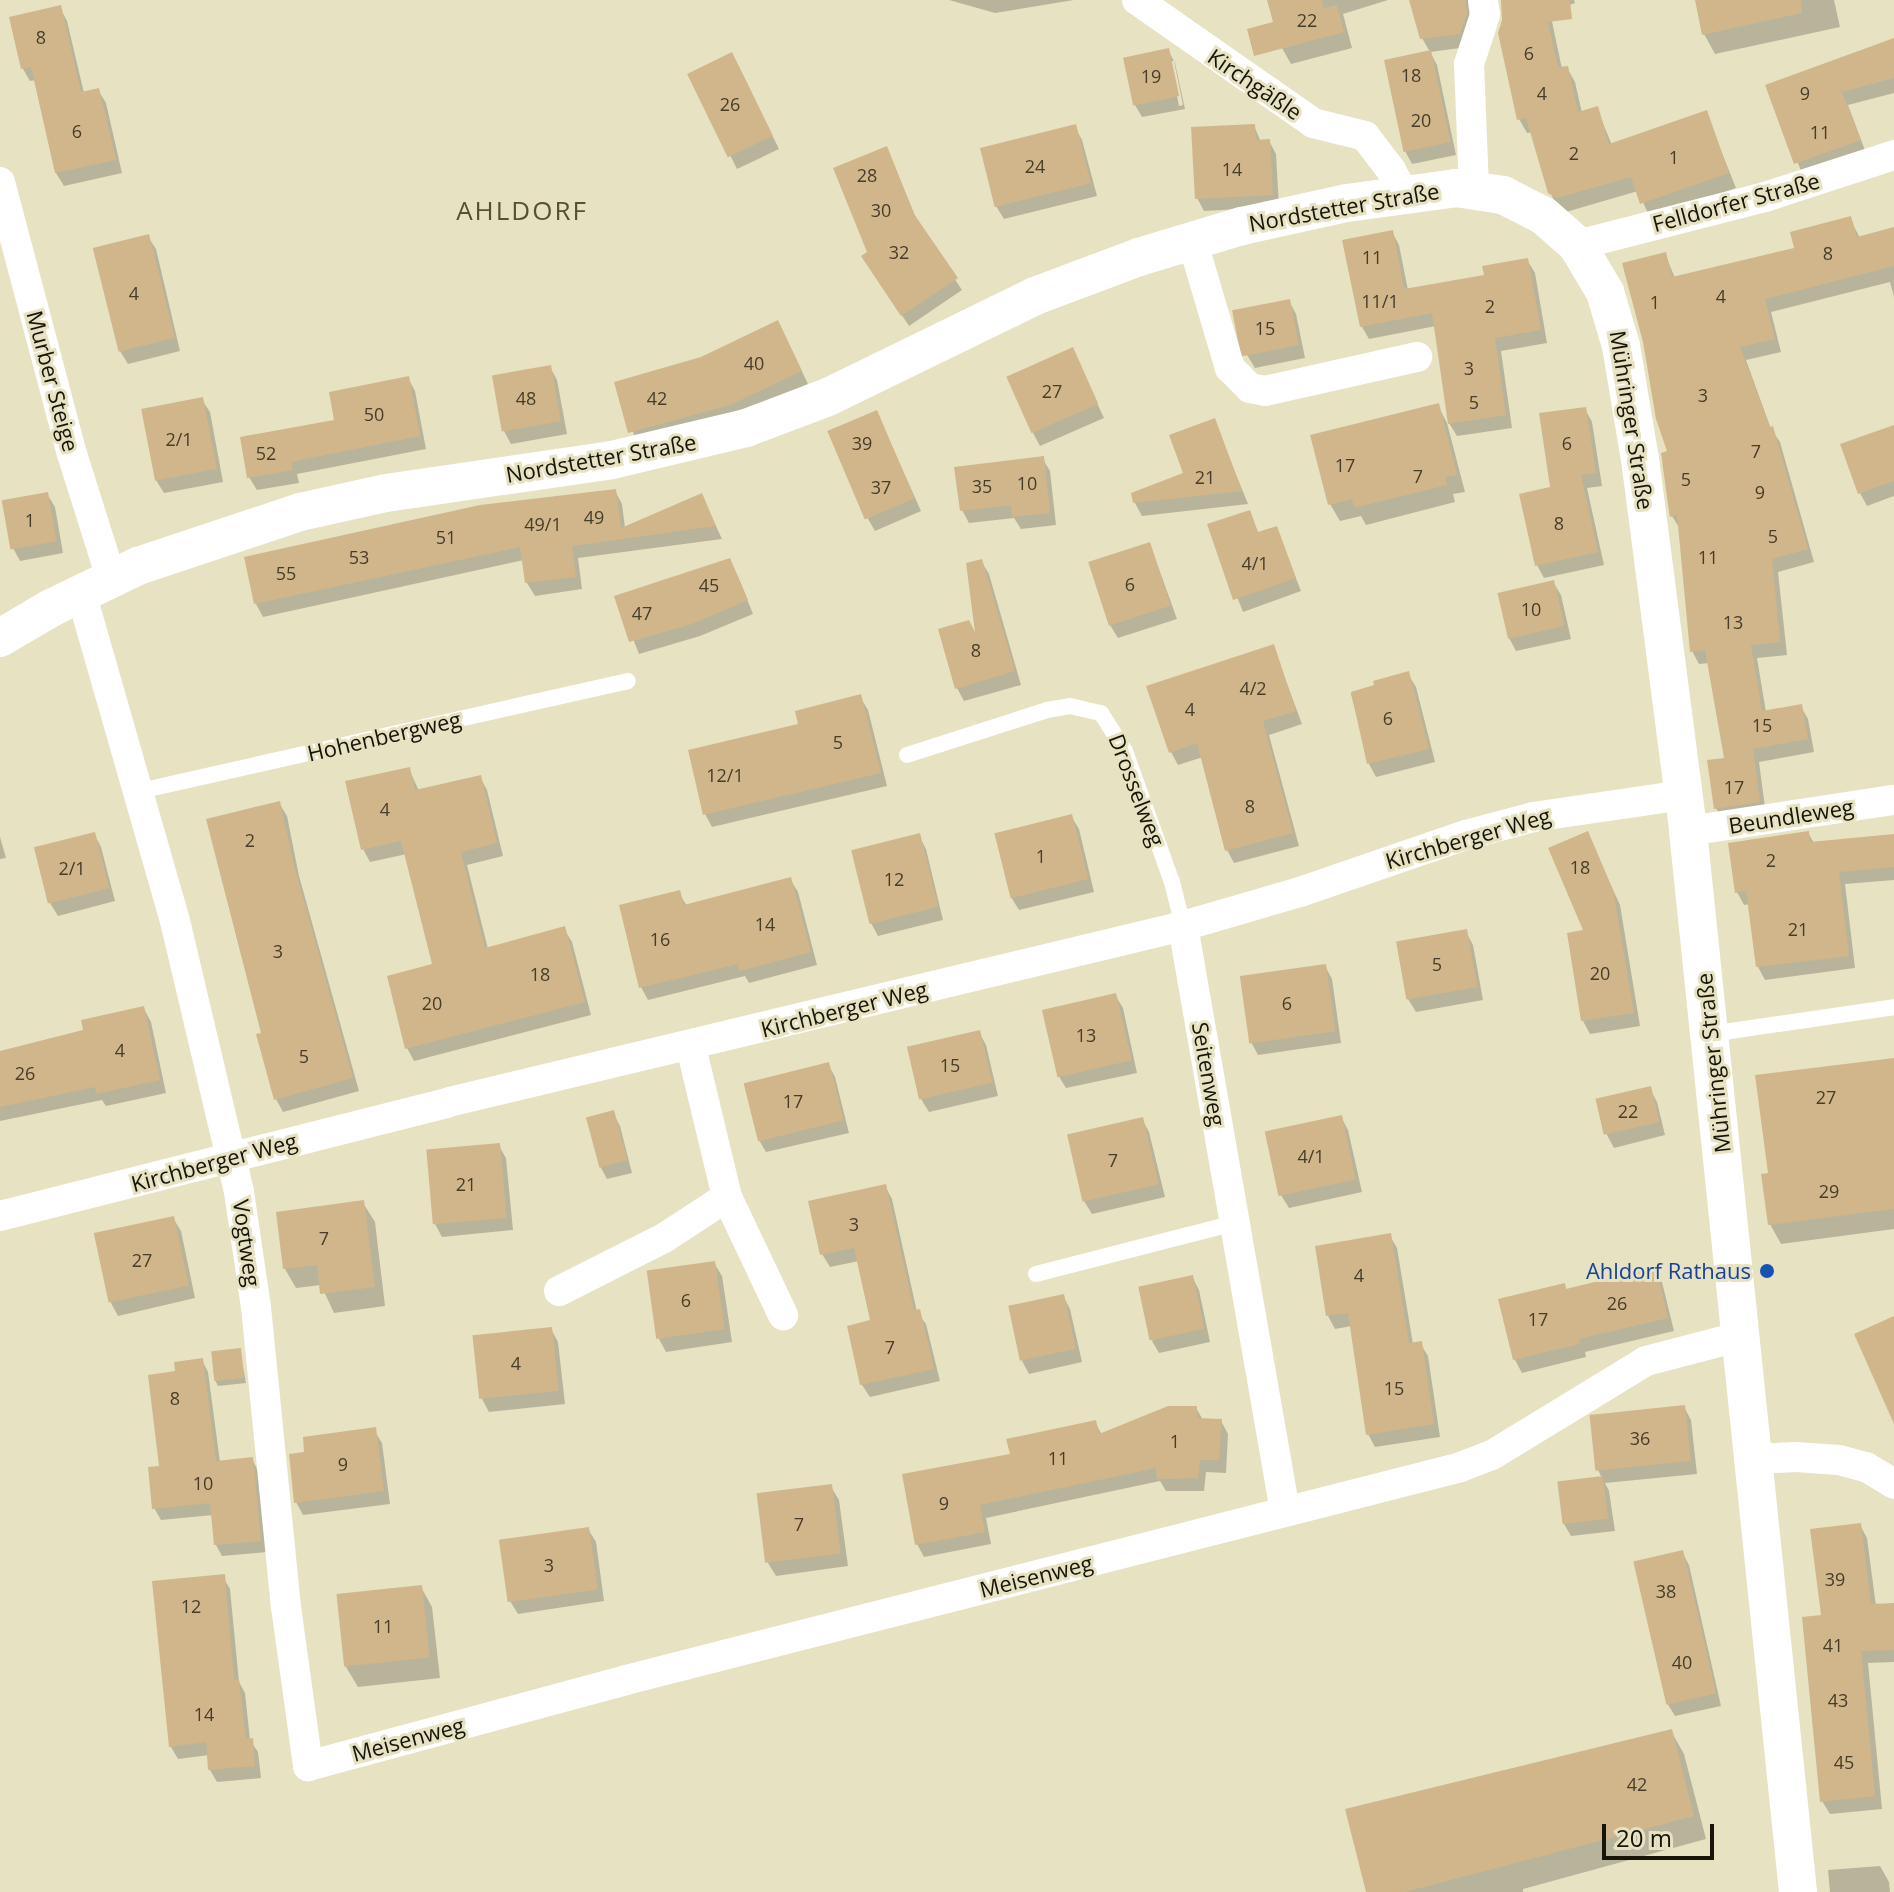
<!DOCTYPE html>
<html>
<head>
<meta charset="utf-8">
<style>
	body { margin:0 }
	#map { position:relative; width:1894px; height:1892px; overflow:hidden; background:#e7e2c2; font-family:"Open Sans",sans-serif }
	div>[style] { position:absolute }
	.shadow>* { inset:0; background:#0003 }
	.building>* { inset:0; background:#d1b68b; transform-origin:0 0 }
	.service>* { height:16px; margin:-8px; padding:0 8px; transform-origin:8px; border-radius:8px; background:#fff }
	.minor>* { height:30px; margin:-15px; padding:0 15px; transform-origin:15px; border-radius:15px; background:#fff }
	.tertiary>* { height:38px; margin:-19px; padding:0 19px; transform-origin:19px; border-radius:19px; background:#fff }
	.dots>* { width:22px; height:22px; translate:-50% -50%; box-sizing:border-box; border:4px solid #e7e2c2; border-radius:50% }
	span { translate:-50% -50%; white-space:nowrap; text-align:center; line-height:1.15; -webkit-text-stroke:6px #e7e2c2; paint-order:stroke }
	.number-label { font-size:18px; color:#463d2a }
	.number-label span { -webkit-text-stroke-width:0 }
	.street-label { font-size:22px; color:#17150a }
	.transit-label { font-size:22px; color:#164399 }
	.right { translate:-100% -50%; text-align:right }
	.quarter-label { font-size:26px; color:#565035; letter-spacing:2px }
	.scale { position:absolute; left:1602px; top:1824px; width:112px; height:36px; box-sizing:border-box; border:4px solid #17150a; border-top:0; padding-left:10px; font-size:24px; line-height:28px; white-space:nowrap; color:#17150a; -webkit-text-stroke:6px #e7e2c2; paint-order:stroke }
</style>
</head>
<body>
<div id="map">
	<div class="shadow">
		<div style="clip-path:polygon(949px 0,1074px 0,995px 13px)"></div>
		<div style="clip-path:polygon(1269px 0,1388px 0,1343px 14px,1352px 48px,1291px 64px,1282px 48px)"></div>
		<div style="clip-path:polygon(1414px 0,1480px 0,1473px 9px,1474px 29px,1468px 47px,1430px 52px,1437px 65px,1456px 155px,1412px 164px,1405px 151px,1386px 62px,1430px 52px,1422px 38px)"></div>
		<div style="clip-path:polygon(1501px 0,1574px 0,1575px 3px,1550px 12px,1562px 69px,1567px 68px,1575px 82px,1582px 113px,1597px 109px,1612px 145px,1706px 113px,1736px 188px,1650px 218px,1638px 191px,1566px 212px,1558px 208px,1550px 192px,1533px 132px,1527px 133px,1519px 119px)"></div>
		<div style="clip-path:polygon(1697px 0,1834px 0,1840px 27px,1715px 54px,1704px 34px)"></div>
		<div style="clip-path:polygon(60px 8px,67px 21px,84px 93px,98px 90px,106px 103px,122px 173px,64px 186px,56px 173px,36px 80px,30px 81px,23px 69px)"></div>
		<div style="clip-path:polygon(1894px 40px,1894px 93px,1848px 105px,1866px 153px,1803px 176px,1768px 86px)"></div>
		<div style="clip-path:polygon(evenodd,1168px 50px,1175px 63px,1185px 109px,1142px 117px,1135px 105px,1168px 50px,1170px 61px,1174px 61px,1183px 105px,1179px 106px,1170px 61px)"></div>
		<div style="clip-path:polygon(739px 67px,779px 149px,737px 169px,690px 75px)"></div>
		<div style="clip-path:polygon(1254px 126px,1261px 142px,1269px 141px,1276px 154px,1279px 207px,1204px 211px,1197px 198px)"></div>
		<div style="clip-path:polygon(1075px 127px,1082px 140px,1097px 196px,1004px 219px,996px 206px)"></div>
		<div style="clip-path:polygon(892px 160px,918px 223px,962px 290px,909px 326px,870px 267px,869px 253px)"></div>
		<div style="clip-path:polygon(1850px 219px,1860px 238px,1894px 229px,1894px 297px,1890px 282px,1771px 312px,1781px 352px,1746px 360px,1771px 429px,1780px 442px,1814px 562px,1778px 572px,1787px 655px,1757px 658px,1766px 712px,1801px 707px,1808px 719px,1814px 752px,1759px 762px,1766px 815px,1723px 821px,1716px 808px,1726px 759px,1709px 663px,1699px 664px,1692px 651px,1680px 529px,1672px 516px,1665px 254px,1675px 278px,1796px 249px)"></div>
		<div style="clip-path:polygon(1392px 232px,1399px 245px,1408px 290px,1486px 276px,1527px 260px,1535px 273px,1547px 343px,1501px 351px,1512px 428px,1457px 436px,1449px 423px,1436px 326px,1369px 339px,1362px 327px)"></div>
		<div style="clip-path:polygon(148px 237px,156px 249px,180px 351px,128px 364px,120px 351px,95px 249px)"></div>
		<div style="clip-path:polygon(1289px 301px,1296px 314px,1305px 358px,1255px 368px,1247px 355px)"></div>
		<div style="clip-path:polygon(785px 336px,808px 384px,738px 418px,638px 446px,616px 384px)"></div>
		<div style="clip-path:polygon(1072px 350px,1104px 418px,1040px 446px,1033px 433px)"></div>
		<div style="clip-path:polygon(550px 367px,557px 380px,567px 434px,511px 444px,504px 431px,494px 377px)"></div>
		<div style="clip-path:polygon(408px 378px,415px 391px,426px 449px,297px 474px,299px 483px,257px 490px,249px 477px)"></div>
		<div style="clip-path:polygon(202px 400px,210px 412px,223px 482px,164px 493px,156px 480px)"></div>
		<div style="clip-path:polygon(1438px 406px,1447px 423px,1465px 492px,1453px 494px,1455px 502px,1366px 525px,1361px 516px,1340px 521px,1330px 504px)"></div>
		<div style="clip-path:polygon(1585px 409px,1592px 422px,1602px 486px,1587px 488px,1604px 565px,1544px 578px,1537px 565px,1552px 489px)"></div>
		<div style="clip-path:polygon(1214px 420px,1248px 504px,1142px 516px,1135px 503px,1186px 474px)"></div>
		<div style="clip-path:polygon(883px 426px,921px 511px,875px 531px,868px 519px)"></div>
		<div style="clip-path:polygon(1894px 427px,1894px 496px,1867px 506px,1860px 493px)"></div>
		<div style="clip-path:polygon(1042px 458px,1050px 471px,1056px 525px,1021px 529px,1014px 518px,969px 523px,962px 510px)"></div>
		<div style="clip-path:polygon(615px 491px,622px 504px,625px 528px,702px 496px,722px 539px,578px 558px,582px 589px,535px 596px,527px 583px,524px 560px,263px 617px,256px 604px,246px 559px)"></div>
		<div style="clip-path:polygon(47px 494px,55px 507px,63px 553px,20px 561px,13px 548px)"></div>
		<div style="clip-path:polygon(1249px 513px,1259px 534px,1276px 528px,1301px 591px,1243px 612px,1209px 525px)"></div>
		<div style="clip-path:polygon(1150px 544px,1177px 619px,1118px 638px,1110px 625px)"></div>
		<div style="clip-path:polygon(981px 561px,989px 574px,1021px 685px,964px 701px,957px 688px,977px 638px)"></div>
		<div style="clip-path:polygon(737px 574px,753px 614px,700px 636px,639px 654px,617px 598px)"></div>
		<div style="clip-path:polygon(1553px 582px,1561px 595px,1571px 639px,1516px 651px,1509px 638px)"></div>
		<div style="clip-path:polygon(1273px 646px,1302px 724px,1269px 735px,1299px 846px,1234px 863px,1227px 850px,1203px 757px,1178px 765px,1171px 752px)"></div>
		<div style="clip-path:polygon(1408px 674px,1416px 687px,1435px 762px,1376px 777px,1369px 764px,1351px 694px)"></div>
		<div style="clip-path:polygon(860px 697px,868px 710px,887px 786px,712px 827px,705px 814px,801px 726px)"></div>
		<div style="clip-path:polygon(409px 769px,419px 791px,480px 777px,487px 790px,503px 856px,467px 865px,488px 949px,564px 929px,572px 942px,591px 1015px,414px 1061px,407px 1048px,435px 966px,407px 854px,370px 862px,363px 849px)"></div>
		<div style="clip-path:polygon(279px 803px,287px 816px,299px 876px,359px 1091px,283px 1112px,276px 1099px,263px 1034px)"></div>
		<div style="clip-path:polygon(1071px 816px,1079px 829px,1094px 892px,1019px 910px,1011px 897px)"></div>
		<div style="clip-path:polygon(1587px 833px,1620px 905px,1640px 1026px,1590px 1034px,1583px 1021px)"></div>
		<div style="clip-path:polygon(1808px 833px,1814px 843px,1894px 836px,1894px 880px,1845px 884px,1855px 968px,1765px 980px,1758px 967px,1750px 904px,1744px 905px,1737px 892px)"></div>
		<div style="clip-path:polygon(94px 834px,101px 847px,115px 901px,58px 916px,50px 903px,37px 849px)"></div>
		<div style="clip-path:polygon(919px 836px,926px 849px,943px 920px,878px 936px,871px 923px)"></div>
		<div style="clip-path:polygon(0 837px,6px 858px,0 859px)"></div>
		<div style="clip-path:polygon(790px 879px,798px 892px,817px 965px,749px 983px,745px 976px,648px 1000px,641px 987px,679px 893px,687px 906px)"></div>
		<div style="clip-path:polygon(1466px 932px,1473px 945px,1483px 1000px,1416px 1012px,1408px 999px)"></div>
		<div style="clip-path:polygon(1325px 966px,1332px 979px,1341px 1043px,1258px 1055px,1251px 1042px)"></div>
		<div style="clip-path:polygon(1115px 995px,1123px 1008px,1137px 1073px,1066px 1088px,1058px 1075px)"></div>
		<div style="clip-path:polygon(144px 1009px,151px 1022px,166px 1093px,106px 1106px,102px 1100px,0 1121px,0 1053px,85px 1031px)"></div>
		<div style="clip-path:polygon(979px 1032px,986px 1045px,998px 1096px,929px 1112px,921px 1099px)"></div>
		<div style="clip-path:polygon(1894px 1060px,1894px 1229px,1781px 1244px,1770px 1224px,1770px 1175px)"></div>
		<div style="clip-path:polygon(828px 1064px,835px 1077px,849px 1133px,766px 1152px,759px 1140px)"></div>
		<div style="clip-path:polygon(1650px 1089px,1657px 1102px,1665px 1135px,1614px 1148px,1607px 1135px,1599px 1101px)"></div>
		<div style="clip-path:polygon(613px 1113px,620px 1126px,632px 1173px,607px 1179px,600px 1166px)"></div>
		<div style="clip-path:polygon(1341px 1117px,1348px 1130px,1362px 1192px,1289px 1208px,1281px 1195px)"></div>
		<div style="clip-path:polygon(1142px 1119px,1149px 1132px,1165px 1197px,1092px 1214px,1084px 1201px)"></div>
		<div style="clip-path:polygon(499px 1146px,506px 1158px,513px 1230px,442px 1237px,435px 1224px)"></div>
		<div style="clip-path:polygon(885px 1186px,892px 1199px,917px 1312px,926px 1324px,940px 1381px,870px 1397px,862px 1385px,849px 1327px,872px 1322px,859px 1261px,830px 1267px,822px 1254px)"></div>
		<div style="clip-path:polygon(363px 1203px,375px 1222px,385px 1306px,334px 1313px,321px 1285px,296px 1288px,285px 1269px)"></div>
		<div style="clip-path:polygon(173px 1218px,181px 1231px,195px 1298px,118px 1316px,111px 1303px,96px 1235px)"></div>
		<div style="clip-path:polygon(1390px 1236px,1397px 1248px,1413px 1344px,1420px 1343px,1428px 1356px,1440px 1437px,1375px 1447px,1368px 1434px,1352px 1326px,1335px 1329px,1328px 1316px)"></div>
		<div style="clip-path:polygon(714px 1263px,722px 1276px,732px 1342px,666px 1352px,659px 1339px)"></div>
		<div style="clip-path:polygon(1655px 1269px,1662px 1282px,1674px 1331px,1585px 1352px,1586px 1357px,1522px 1373px,1515px 1360px,1501px 1301px,1564px 1285px,1567px 1290px)"></div>
		<div style="clip-path:polygon(1192px 1277px,1199px 1290px,1210px 1342px,1159px 1353px,1152px 1341px)"></div>
		<div style="clip-path:polygon(1063px 1296px,1070px 1309px,1082px 1362px,1029px 1374px,1022px 1361px)"></div>
		<div style="clip-path:polygon(551px 1329px,558px 1342px,565px 1404px,489px 1412px,482px 1399px)"></div>
		<div style="clip-path:polygon(240px 1350px,246px 1383px,218px 1386px,215px 1380px)"></div>
		<div style="clip-path:polygon(202px 1360px,208px 1372px,220px 1462px,252px 1459px,258px 1471px,267px 1552px,222px 1556px,216px 1545px,213px 1515px,161px 1520px,154px 1508px,177px 1373px)"></div>
		<div style="clip-path:polygon(1684px 1407px,1691px 1420px,1697px 1474px,1605px 1483px,1609px 1491px,1615px 1531px,1571px 1536px,1564px 1524px,1602px 1478px,1598px 1470px)"></div>
		<div style="clip-path:polygon(1196px 1408px,1203px 1420px,1221px 1421px,1228px 1434px,1226px 1473px,1206px 1472px,1204px 1491px,1166px 1491px,1160px 1481px,986px 1518px,991px 1544px,924px 1557px,917px 1544px,1012px 1456px,1095px 1422px,1102px 1435px)"></div>
		<div style="clip-path:polygon(374px 1430px,382px 1443px,390px 1504px,303px 1515px,296px 1502px,307px 1454px)"></div>
		<div style="clip-path:polygon(831px 1487px,839px 1500px,848px 1566px,776px 1576px,768px 1563px)"></div>
		<div style="clip-path:polygon(1860px 1525px,1867px 1538px,1876px 1606px,1894px 1605px,1894px 1662px,1868px 1663px,1882px 1809px,1830px 1814px,1822px 1801px)"></div>
		<div style="clip-path:polygon(588px 1529px,596px 1542px,604px 1601px,518px 1614px,510px 1601px)"></div>
		<div style="clip-path:polygon(1682px 1552px,1689px 1565px,1721px 1706px,1675px 1716px,1667px 1703px)"></div>
		<div style="clip-path:polygon(223px 1577px,230px 1589px,239px 1682px,245px 1693px,250px 1740px,258px 1752px,261px 1778px,217px 1782px,210px 1770px,209px 1755px,178px 1759px,171px 1747px,154px 1582px)"></div>
		<div style="clip-path:polygon(421px 1587px,432px 1607px,440px 1678px,358px 1687px,346px 1667px,338px 1596px)"></div>
		<div style="clip-path:polygon(1671px 1731px,1684px 1754px,1706px 1839px,1523px 1889px,1523px 1892px,1368px 1892px)"></div>
		<div style="clip-path:polygon(1880px 1866px,1889px 1882px,1890px 1892px,1830px 1892px,1828px 1870px)"></div>
	</div>
	<div class="building">
		<div style="clip-path:polygon(1267px 0,1322px 0,1324px 8px,1337px 5px,1344px 32px,1254px 56px,1247px 29px,1273px 22px)"></div>
		<div style="clip-path:polygon(1409px 0,1465px 0,1467px 13px,1460px 34px,1420px 39px)"></div>
		<div style="clip-path:polygon(1501px 0,1570px 0,1572px 19px,1548px 22px,1558px 67px,1568px 66px,1578px 112px,1598px 106px,1609px 144px,1707px 110px,1729px 173px,1640px 204px,1631px 177px,1557px 198px,1548px 193px,1526px 118px,1517px 120px,1498px 33px,1502px 20px)"></div>
		<div style="clip-path:polygon(1695px 0,1801px 0,1802px 13px,1702px 35px)"></div>
		<div style="clip-path:polygon(61px 5px,81px 92px,99px 88px,116px 160px,55px 173px,31px 67px,21px 69px,9px 17px)"></div>
		<div style="clip-path:polygon(1894px 38px,1894px 78px,1842px 92px,1861px 140px,1794px 164px,1765px 85px)"></div>
		<div style="left:1169px;top:48px;width:49px;height:47px;rotate:78deg"></div>
		<div style="left:1431px;top:50px;width:94px;height:48px;rotate:78deg"></div>
		<div style="left:732px;top:52px;width:93px;height:50px;rotate:64deg"></div>
		<div style="left:1076px;top:124px;width:61px;height:99px;rotate:76deg"></div>
		<div style="clip-path:polygon(1255px 124px,1256px 140px,1270px 139px,1273px 195px,1195px 199px,1191px 127px)"></div>
		<div style="clip-path:polygon(887px 146px,914px 214px,958px 278px,901px 316px,861px 256px,867px 252px,833px 168px)"></div>
		<div style="clip-path:polygon(1851px 216px,1857px 237px,1894px 227px,1894px 266px,1765px 299px,1775px 339px,1740px 347px,1770px 427px,1773px 426px,1808px 549px,1772px 559px,1780px 642px,1751px 645px,1762px 711px,1802px 704px,1808px 739px,1753px 749px,1760px 802px,1714px 809px,1707px 760px,1724px 758px,1705px 650px,1690px 652px,1677px 515px,1670px 517px,1669px 512px,1661px 453px,1667px 451px,1656px 419px,1643px 342px,1622px 263px,1666px 252px,1672px 277px,1794px 248px,1790px 232px)"></div>
		<div style="clip-path:polygon(1393px 230px,1404px 289px,1484px 275px,1482px 266px,1528px 258px,1541px 330px,1495px 338px,1506px 415px,1448px 424px,1432px 313px,1360px 327px,1342px 240px)"></div>
		<div style="left:149px;top:234px;width:107px;height:58px;rotate:76deg"></div>
		<div style="left:1290px;top:299px;width:47px;height:59px;rotate:79deg"></div>
		<div style="clip-path:polygon(778px 320px,802px 371px,730px 405px,628px 433px,614px 382px,701px 357px)"></div>
		<div style="left:1073px;top:347px;width:62px;height:73px;rotate:66deg"></div>
		<div style="left:551px;top:365px;width:57px;height:60px;rotate:80deg"></div>
		<div style="clip-path:polygon(409px 376px,420px 436px,291px 462px,293px 470px,247px 478px,240px 437px,334px 420px,329px 392px)"></div>
		<div style="left:203px;top:397px;width:73px;height:63px;rotate:79deg"></div>
		<div style="clip-path:polygon(1439px 403px,1457px 475px,1445px 477px,1447px 485px,1354px 508px,1352px 499px,1328px 505px,1310px 435px)"></div>
		<div style="clip-path:polygon(1586px 407px,1596px 473px,1581px 475px,1598px 552px,1535px 566px,1519px 494px,1550px 487px,1539px 413px)"></div>
		<div style="left:877px;top:410px;width:96px;height:54px;rotate:67deg"></div>
		<div style="clip-path:polygon(1215px 418px,1242px 491px,1133px 503px,1131px 493px,1183px 473px,1169px 435px)"></div>
		<div style="clip-path:polygon(1894px 425px,1894px 481px,1858px 494px,1840px 444px)"></div>
		<div style="clip-path:polygon(1044px 456px,1050px 513px,1012px 517px,1011px 505px,960px 511px,954px 467px)"></div>
		<div style="clip-path:polygon(616px 489px,621px 528px,702px 493px,716px 526px,572px 546px,576px 577px,525px 583px,520px 547px,254px 604px,244px 557px,480px 505px)"></div>
		<div style="left:48px;top:492px;width:50px;height:47px;rotate:80deg"></div>
		<div style="clip-path:polygon(1250px 510px,1258px 532px,1277px 526px,1296px 578px,1233px 600px,1207px 524px)"></div>
		<div style="left:1150px;top:542px;width:67px;height:65px;rotate:72deg"></div>
		<div style="clip-path:polygon(730px 558px,748px 600px,692px 624px,629px 642px,614px 596px)"></div>
		<div style="clip-path:polygon(982px 559px,1015px 671px,955px 689px,938px 629px,969px 620px,975px 632px,966px 563px)"></div>
		<div style="left:1554px;top:580px;width:47px;height:58px;rotate:77deg"></div>
		<div style="clip-path:polygon(1274px 644px,1296px 711px,1263px 721px,1293px 833px,1225px 851px,1197px 743px,1169px 753px,1146px 686px)"></div>
		<div style="clip-path:polygon(1409px 671px,1429px 749px,1367px 764px,1351px 692px,1374px 685px,1373px 681px)"></div>
		<div style="clip-path:polygon(861px 694px,881px 773px,703px 815px,688px 750px,798px 724px,795px 711px)"></div>
		<div style="clip-path:polygon(410px 767px,415px 790px,481px 775px,497px 843px,461px 852px,485px 948px,565px 926px,585px 1002px,405px 1049px,387px 976px,432px 964px,401px 841px,361px 850px,345px 781px)"></div>
		<div style="clip-path:polygon(280px 801px,293px 861px,353px 1078px,274px 1100px,256px 1034px,261px 1033px,206px 819px)"></div>
		<div style="left:1072px;top:814px;width:67px;height:80px;rotate:76deg"></div>
		<div style="clip-path:polygon(1588px 831px,1613px 890px,1634px 1013px,1581px 1021px,1567px 933px,1583px 930px,1548px 848px)"></div>
		<div style="clip-path:polygon(1809px 831px,1810px 842px,1894px 834px,1894px 867px,1839px 872px,1849px 956px,1756px 967px,1746px 891px,1735px 893px,1728px 843px)"></div>
		<div style="left:95px;top:832px;width:58px;height:63px;rotate:76deg"></div>
		<div style="left:920px;top:833px;width:76px;height:71px;rotate:76deg"></div>
		<div style="clip-path:polygon(791px 877px,811px 952px,739px 971px,738px 964px,639px 988px,619px 905px,680px 890px,684px 905px)"></div>
		<div style="left:1467px;top:929px;width:59px;height:72px;rotate:80deg"></div>
		<div style="left:1326px;top:964px;width:68px;height:87px;rotate:82deg"></div>
		<div style="left:1116px;top:993px;width:69px;height:76px;rotate:77deg"></div>
		<div style="clip-path:polygon(144px 1006px,160px 1080px,96px 1094px,95px 1087px,0 1107px,0 1051px,83px 1030px,81px 1020px)"></div>
		<div style="left:980px;top:1030px;width:54px;height:75px;rotate:77deg"></div>
		<div style="clip-path:polygon(1894px 1058px,1894px 1209px,1768px 1225px,1761px 1174px,1768px 1173px,1755px 1075px)"></div>
		<div style="left:829px;top:1062px;width:60px;height:88px;rotate:76deg"></div>
		<div style="left:1651px;top:1086px;width:37px;height:57px;rotate:77deg"></div>
		<div style="left:614px;top:1110px;width:52px;height:29px;rotate:75deg"></div>
		<div style="left:1342px;top:1115px;width:66px;height:79px;rotate:78deg"></div>
		<div style="left:1143px;top:1117px;width:69px;height:78px;rotate:77deg"></div>
		<div style="left:500px;top:1143px;width:75px;height:74px;rotate:85deg"></div>
		<div style="clip-path:polygon(886px 1184px,914px 1310px,920px 1309px,934px 1369px,860px 1385px,847px 1326px,870px 1320px,854px 1248px,820px 1255px,808px 1201px)"></div>
		<div style="clip-path:polygon(364px 1200px,375px 1287px,320px 1294px,317px 1265px,283px 1269px,276px 1212px)"></div>
		<div style="left:174px;top:1216px;width:71px;height:82px;rotate:78deg"></div>
		<div style="clip-path:polygon(1391px 1233px,1409px 1343px,1422px 1341px,1434px 1424px,1366px 1435px,1348px 1313px,1326px 1316px,1315px 1246px)"></div>
		<div style="left:715px;top:1261px;width:69px;height:69px;rotate:82deg"></div>
		<div style="clip-path:polygon(1656px 1267px,1668px 1318px,1579px 1339px,1580px 1344px,1513px 1360px,1498px 1299px,1565px 1283px,1566px 1289px)"></div>
		<div style="left:1193px;top:1275px;width:55px;height:56px;rotate:78deg"></div>
		<div style="left:1064px;top:1294px;width:56px;height:57px;rotate:78deg"></div>
		<div style="clip-path:polygon(1894px 1316px,1894px 1424px,1854px 1334px)"></div>
		<div style="left:552px;top:1327px;width:64px;height:80px;rotate:84deg"></div>
		<div style="left:241px;top:1348px;width:30px;height:30px;rotate:84deg"></div>
		<div style="clip-path:polygon(203px 1358px,216px 1461px,253px 1457px,261px 1541px,214px 1545px,210px 1503px,152px 1509px,148px 1467px,159px 1466px,148px 1375px,175px 1371px,174px 1362px)"></div>
		<div style="left:1685px;top:1405px;width:56px;height:96px;rotate:84deg"></div>
		<div style="clip-path:polygon(1168px 1406px,1197px 1406px,1197px 1418px,1222px 1419px,1219px 1460px,1200px 1460px,1198px 1478px,1157px 1479px,1156px 1468px,980px 1505px,985px 1532px,915px 1545px,902px 1474px,1010px 1454px,1006px 1439px,1096px 1420px,1099px 1434px)"></div>
		<div style="clip-path:polygon(376px 1427px,384px 1491px,294px 1503px,289px 1454px,304px 1452px,303px 1437px)"></div>
		<div style="left:1603px;top:1476px;width:43px;height:46px;rotate:83deg"></div>
		<div style="left:832px;top:1484px;width:70px;height:76px;rotate:83deg"></div>
		<div style="clip-path:polygon(1861px 1523px,1871px 1604px,1894px 1603px,1894px 1650px,1861px 1651px,1875px 1796px,1820px 1802px,1802px 1617px,1821px 1615px,1810px 1529px)"></div>
		<div style="left:589px;top:1527px;width:63px;height:91px;rotate:82deg"></div>
		<div style="left:1683px;top:1550px;width:147px;height:51px;rotate:77deg"></div>
		<div style="clip-path:polygon(225px 1574px,234px 1680px,239px 1679px,246px 1739px,253px 1738px,255px 1766px,208px 1770px,206px 1742px,169px 1747px,152px 1581px)"></div>
		<div style="left:422px;top:1585px;width:73px;height:86px;rotate:84deg"></div>
		<div style="clip-path:polygon(1672px 1729px,1694px 1816px,1405px 1892px,1366px 1892px,1345px 1809px)"></div>
	</div>
	<div class="service">
		<div style="left:907px;top:755px;width:147px;rotate:-17.8deg"></div>
		<div style="left:1047px;top:710px;width:23px;rotate:-10deg"></div>
		<div style="left:1070px;top:706px;width:32px;rotate:13deg"></div>
		<div style="left:1101px;top:713px;width:45px;rotate:57.7deg"></div>
		<div style="left:1125px;top:751px;width:139px;rotate:70.3deg"></div>
		<div style="left:1172px;top:882px;width:45px;rotate:76deg"></div>
		<div style="left:140px;top:791px;width:500px;rotate:-12.7deg"></div>
		<div style="left:1710px;top:1034px;width:186px;rotate:-8.3deg"></div>
		<div style="left:1036px;top:1274px;width:204px;rotate:-14.4deg"></div>
	</div>
	<div class="minor">
		<div style="left:1137px;top:0;width:215px;rotate:34.9deg"></div>
		<div style="left:1313px;top:123px;width:54px;rotate:14deg"></div>
		<div style="left:1365px;top:136px;width:43px;rotate:52.6deg"></div>
		<div style="left:1391px;top:170px;width:26px;rotate:62deg"></div>
		<div style="left:0;top:182px;width:281px;rotate:75.2deg"></div>
		<div style="left:72px;top:454px;width:130px;rotate:72.5deg"></div>
		<div style="left:1474px;top:188px;width:124px;rotate:-92.3deg"></div>
		<div style="left:1469px;top:64px;width:52px;rotate:-71.9deg"></div>
		<div style="left:1485px;top:15px;width:15px;rotate:-98deg"></div>
		<div style="left:1192px;top:240px;width:134px;rotate:73.5deg"></div>
		<div style="left:1230px;top:368px;width:28px;rotate:45deg"></div>
		<div style="left:1250px;top:388px;width:15px;rotate:11deg"></div>
		<div style="left:1265px;top:391px;width:156px;rotate:-12.6deg"></div>
		<div style="left:1577px;top:245px;width:194px;rotate:-14.3deg"></div>
		<div style="left:1765px;top:197px;width:136px;rotate:-18deg"></div>
		<div style="left:81px;top:593px;width:341px;rotate:74deg"></div>
		<div style="left:175px;top:921px;width:278px;rotate:76.7deg"></div>
		<div style="left:239px;top:1192px;width:116px;rotate:81.6deg"></div>
		<div style="left:256px;top:1307px;width:301px;rotate:84.3deg"></div>
		<div style="left:286px;top:1607px;width:161px;rotate:82.1deg"></div>
		<div style="left:308px;top:1766px;width:329px;rotate:-15.1deg"></div>
		<div style="left:626px;top:1680px;width:859px;rotate:-14.3deg"></div>
		<div style="left:1458px;top:1468px;width:36px;rotate:-21deg"></div>
		<div style="left:1492px;top:1455px;width:180px;rotate:-31.4deg"></div>
		<div style="left:1646px;top:1361px;width:99px;rotate:-14.6deg"></div>
		<div style="left:1688px;top:831px;width:208px;rotate:-8.6deg"></div>
		<div style="left:1183px;top:926px;width:594px;rotate:80.11deg"></div>
		<div style="left:691px;top:1047px;width:154px;rotate:76.5deg"></div>
		<div style="left:727px;top:1197px;width:131px;rotate:64.6deg"></div>
		<div style="left:0;top:1216px;width:463px;rotate:-14.2deg"></div>
		<div style="left:449px;top:1102px;width:755px;rotate:-13.48deg"></div>
		<div style="left:1183px;top:926px;width:122px;rotate:-16.2deg"></div>
		<div style="left:1300px;top:892px;width:176px;rotate:-19deg"></div>
		<div style="left:1466px;top:835px;width:69px;rotate:-15deg"></div>
		<div style="left:1533px;top:817px;width:153px;rotate:-8.3deg"></div>
		<div style="left:559px;top:1291px;width:118px;rotate:-26.8deg"></div>
		<div style="left:664px;top:1238px;width:75px;rotate:-33.1deg"></div>
		<div style="left:1755px;top:1459px;width:41px;rotate:-2.8deg"></div>
		<div style="left:1796px;top:1457px;width:43px;rotate:4deg"></div>
		<div style="left:1839px;top:1460px;width:28px;rotate:15deg"></div>
		<div style="left:1866px;top:1467px;width:33px;rotate:31deg"></div>
	</div>
	<div class="tertiary">
		<div style="left:0;top:638px;width:59px;rotate:-30.5deg"></div>
		<div style="left:51px;top:608px;width:97px;rotate:-25.8deg"></div>
		<div style="left:138px;top:566px;width:171px;rotate:-18.4deg"></div>
		<div style="left:300px;top:512px;width:88px;rotate:-12.5deg"></div>
		<div style="left:386px;top:493px;width:228px;rotate:-8.3deg"></div>
		<div style="left:612px;top:460px;width:138px;rotate:-13.4deg"></div>
		<div style="left:746px;top:428px;width:88px;rotate:-20.7deg"></div>
		<div style="left:828px;top:397px;width:230px;rotate:-26deg"></div>
		<div style="left:1035px;top:296px;width:111px;rotate:-20.6deg"></div>
		<div style="left:1139px;top:257px;width:108px;rotate:-16.8deg"></div>
		<div style="left:1242px;top:226px;width:107px;rotate:-12.4deg"></div>
		<div style="left:1347px;top:203px;width:110px;rotate:-7.8deg"></div>
		<div style="left:1456px;top:188px;width:48px;rotate:8.5deg"></div>
		<div style="left:1503px;top:195px;width:46px;rotate:27.1deg"></div>
		<div style="left:1544px;top:216px;width:44px;rotate:41.3deg"></div>
		<div style="left:1577px;top:245px;width:55px;rotate:59.2deg"></div>
		<div style="left:1605px;top:292px;width:56px;rotate:73.5deg"></div>
		<div style="left:1621px;top:346px;width:115px;rotate:80.5deg"></div>
		<div style="left:1640px;top:459px;width:375px;rotate:82.6deg"></div>
		<div style="left:1688px;top:831px;width:1067px;rotate:84.08deg"></div>
	</div>
	<div class="dots">
		<div style="left:1767px;top:1271px;background:#1a4fb4"></div>
	</div>
	<div class="number-label">
		<span style="left:1307px;top:20px">22</span>
		<span style="left:41px;top:37px">8</span>
		<span style="left:1529px;top:53px">6</span>
		<span style="left:1411px;top:75px">18</span>
		<span style="left:1151px;top:76px">19</span>
		<span style="left:1542px;top:93px">4</span>
		<span style="left:1805px;top:93px">9</span>
		<span style="left:730px;top:104px">26</span>
		<span style="left:1421px;top:120px">20</span>
		<span style="left:77px;top:131px">6</span>
		<span style="left:1820px;top:132px">11</span>
		<span style="left:1574px;top:153px">2</span>
		<span style="left:1674px;top:157px">1</span>
		<span style="left:1035px;top:166px">24</span>
		<span style="left:1232px;top:169px">14</span>
		<span style="left:867px;top:175px">28</span>
		<span style="left:881px;top:210px">30</span>
		<span style="left:899px;top:252px">32</span>
		<span style="left:1828px;top:253px">8</span>
		<span style="left:1372px;top:257px">11</span>
		<span style="left:134px;top:293px">4</span>
		<span style="left:1721px;top:296px">4</span>
		<span style="left:1380px;top:301px">11/1</span>
		<span style="left:1655px;top:302px">1</span>
		<span style="left:1490px;top:306px">2</span>
		<span style="left:1265px;top:328px">15</span>
		<span style="left:754px;top:363px">40</span>
		<span style="left:1469px;top:368px">3</span>
		<span style="left:1052px;top:391px">27</span>
		<span style="left:1703px;top:395px">3</span>
		<span style="left:526px;top:398px">48</span>
		<span style="left:657px;top:398px">42</span>
		<span style="left:1474px;top:402px">5</span>
		<span style="left:374px;top:414px">50</span>
		<span style="left:179px;top:439px">2/1</span>
		<span style="left:862px;top:443px">39</span>
		<span style="left:1567px;top:443px">6</span>
		<span style="left:1756px;top:451px">7</span>
		<span style="left:266px;top:453px">52</span>
		<span style="left:1345px;top:465px">17</span>
		<span style="left:1418px;top:476px">7</span>
		<span style="left:1205px;top:477px">21</span>
		<span style="left:1686px;top:479px">5</span>
		<span style="left:1027px;top:483px">10</span>
		<span style="left:982px;top:486px">35</span>
		<span style="left:881px;top:487px">37</span>
		<span style="left:1760px;top:492px">9</span>
		<span style="left:594px;top:517px">49</span>
		<span style="left:30px;top:520px">1</span>
		<span style="left:1559px;top:523px">8</span>
		<span style="left:543px;top:524px">49/1</span>
		<span style="left:1773px;top:536px">5</span>
		<span style="left:446px;top:537px">51</span>
		<span style="left:359px;top:557px">53</span>
		<span style="left:1708px;top:557px">11</span>
		<span style="left:1255px;top:563px">4/1</span>
		<span style="left:286px;top:573px">55</span>
		<span style="left:1130px;top:584px">6</span>
		<span style="left:709px;top:585px">45</span>
		<span style="left:1531px;top:609px">10</span>
		<span style="left:642px;top:613px">47</span>
		<span style="left:1733px;top:622px">13</span>
		<span style="left:976px;top:650px">8</span>
		<span style="left:1253px;top:688px">4/2</span>
		<span style="left:1190px;top:709px">4</span>
		<span style="left:1388px;top:718px">6</span>
		<span style="left:1762px;top:725px">15</span>
		<span style="left:838px;top:742px">5</span>
		<span style="left:725px;top:775px">12/1</span>
		<span style="left:1734px;top:787px">17</span>
		<span style="left:1250px;top:806px">8</span>
		<span style="left:385px;top:809px">4</span>
		<span style="left:250px;top:840px">2</span>
		<span style="left:1041px;top:856px">1</span>
		<span style="left:1771px;top:860px">2</span>
		<span style="left:1580px;top:867px">18</span>
		<span style="left:72px;top:868px">2/1</span>
		<span style="left:894px;top:879px">12</span>
		<span style="left:765px;top:924px">14</span>
		<span style="left:1798px;top:929px">21</span>
		<span style="left:660px;top:939px">16</span>
		<span style="left:278px;top:951px">3</span>
		<span style="left:1437px;top:964px">5</span>
		<span style="left:1600px;top:973px">20</span>
		<span style="left:540px;top:974px">18</span>
		<span style="left:432px;top:1003px">20</span>
		<span style="left:1287px;top:1003px">6</span>
		<span style="left:1086px;top:1035px">13</span>
		<span style="left:120px;top:1050px">4</span>
		<span style="left:304px;top:1056px">5</span>
		<span style="left:950px;top:1065px">15</span>
		<span style="left:25px;top:1073px">26</span>
		<span style="left:1826px;top:1097px">27</span>
		<span style="left:793px;top:1101px">17</span>
		<span style="left:1628px;top:1111px">22</span>
		<span style="left:1311px;top:1156px">4/1</span>
		<span style="left:1113px;top:1160px">7</span>
		<span style="left:466px;top:1184px">21</span>
		<span style="left:1829px;top:1191px">29</span>
		<span style="left:854px;top:1224px">3</span>
		<span style="left:324px;top:1238px">7</span>
		<span style="left:142px;top:1260px">27</span>
		<span style="left:1359px;top:1275px">4</span>
		<span style="left:686px;top:1300px">6</span>
		<span style="left:1617px;top:1303px">26</span>
		<span style="left:1538px;top:1319px">17</span>
		<span style="left:890px;top:1347px">7</span>
		<span style="left:516px;top:1363px">4</span>
		<span style="left:1394px;top:1388px">15</span>
		<span style="left:175px;top:1398px">8</span>
		<span style="left:1640px;top:1438px">36</span>
		<span style="left:1175px;top:1441px">1</span>
		<span style="left:1058px;top:1458px">11</span>
		<span style="left:343px;top:1464px">9</span>
		<span style="left:203px;top:1483px">10</span>
		<span style="left:944px;top:1503px">9</span>
		<span style="left:799px;top:1524px">7</span>
		<span style="left:549px;top:1565px">3</span>
		<span style="left:1835px;top:1579px">39</span>
		<span style="left:1666px;top:1591px">38</span>
		<span style="left:191px;top:1606px">12</span>
		<span style="left:383px;top:1626px">11</span>
		<span style="left:1833px;top:1645px">41</span>
		<span style="left:1682px;top:1662px">40</span>
		<span style="left:1838px;top:1700px">43</span>
		<span style="left:204px;top:1714px">14</span>
		<span style="left:1844px;top:1762px">45</span>
		<span style="left:1637px;top:1784px">42</span>
	</div>
	<div class="street-label">
		<span style="left:1255px;top:84px;rotate:34deg">Kirchgäßle</span>
		<span style="left:1736px;top:202px;rotate:-15deg">Felldorfer Straße</span>
		<span style="left:1344px;top:207px;rotate:-10deg">Nordstetter Straße</span>
		<span style="left:53px;top:381px;rotate:75deg">Murber Steige</span>
		<span style="left:1632px;top:420px;rotate:81deg">Mühringer Straße</span>
		<span style="left:601px;top:458px;rotate:-10deg">Nordstetter Straße</span>
		<span style="left:384px;top:736px;rotate:-13deg">Hohenbergweg</span>
		<span style="left:1137px;top:790px;rotate:69deg">Drosselweg</span>
		<span style="left:1791px;top:816px;rotate:-9deg">Beundleweg</span>
		<span style="left:1468px;top:838px;rotate:-16deg">Kirchberger Weg</span>
		<span style="left:844px;top:1009px;rotate:-14deg">Kirchberger Weg</span>
		<span style="left:1713px;top:1063px;rotate:-96deg">Mühringer Straße</span>
		<span style="left:1209px;top:1074px;rotate:80deg">Seitenweg</span>
		<span style="left:214px;top:1162px;rotate:-15deg">Kirchberger Weg</span>
		<span style="left:247px;top:1243px;rotate:82deg">Vogtweg</span>
		<span style="left:1036px;top:1576px;rotate:-14deg">Meisenweg</span>
		<span style="left:408px;top:1739px;rotate:-15deg">Meisenweg</span>
	</div>
	<div class="transit-label">
		<span class="right" style="left:1751px;top:1271px">Ahldorf Rathaus</span>
	</div>
	<div class="quarter-label">
		<span style="left:522px;top:211px">AHLDORF</span>
	</div>
	<div class="scale">20 m</div>
</div>
</body>
</html>
